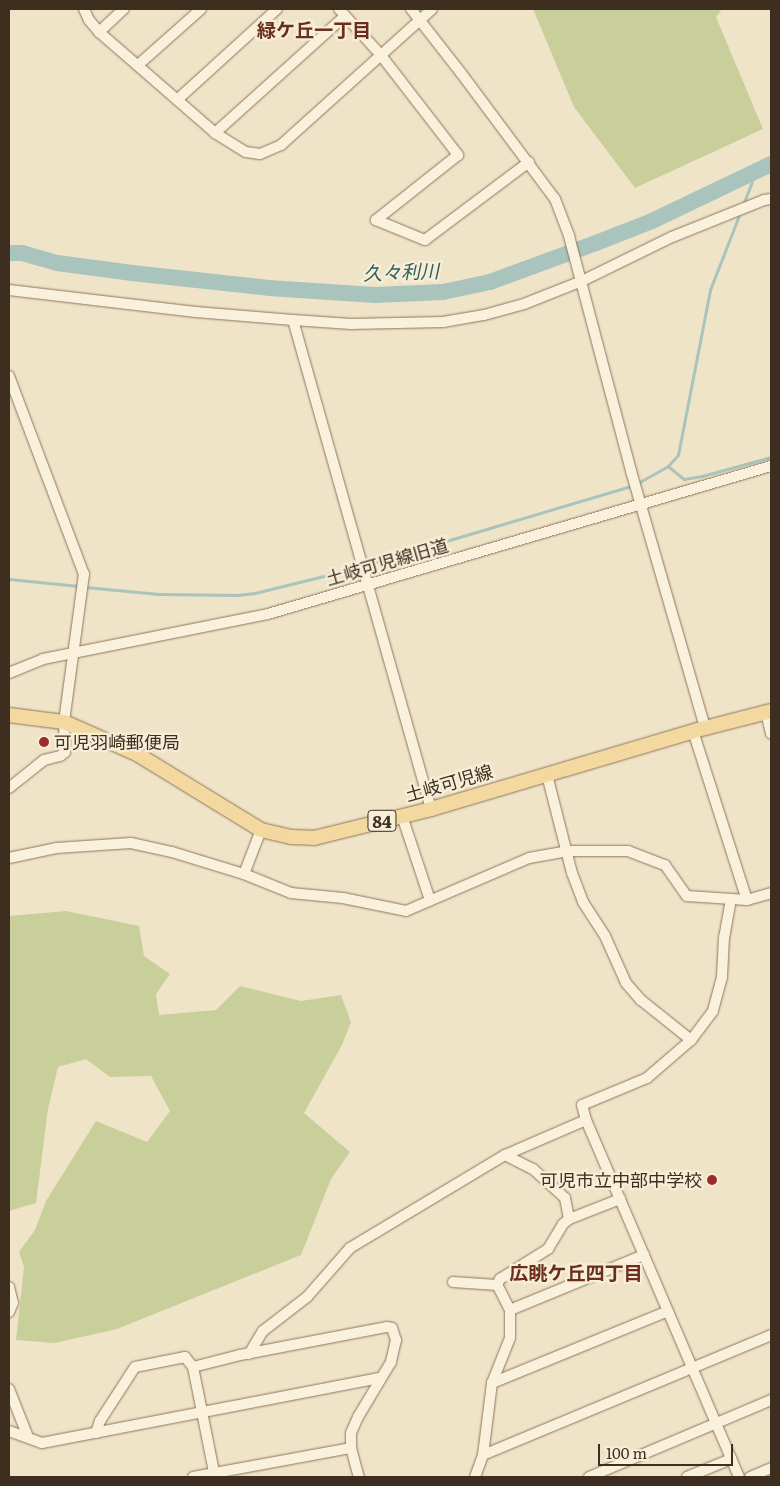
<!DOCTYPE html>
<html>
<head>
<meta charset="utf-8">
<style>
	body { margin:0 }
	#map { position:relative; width:780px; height:1486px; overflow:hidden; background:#f0e4c8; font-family:Literata,"Noto Sans JP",serif }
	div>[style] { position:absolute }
	.green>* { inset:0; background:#c9cf9b }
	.stream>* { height:2.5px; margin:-1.25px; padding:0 1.25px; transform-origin:1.25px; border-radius:1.25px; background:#a9c4bc }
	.river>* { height:16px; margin:-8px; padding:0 8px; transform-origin:8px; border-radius:8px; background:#a9c4bc }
	.roads { filter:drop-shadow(0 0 1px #8d765c) drop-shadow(0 0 1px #8d765c) }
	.minor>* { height:10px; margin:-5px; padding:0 5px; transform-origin:5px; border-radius:5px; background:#faf1dc }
	.major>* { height:14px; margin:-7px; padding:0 7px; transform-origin:7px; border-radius:7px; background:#f3d9a0 }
	.dots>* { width:14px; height:14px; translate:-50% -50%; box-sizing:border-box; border:2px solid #f7eed8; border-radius:50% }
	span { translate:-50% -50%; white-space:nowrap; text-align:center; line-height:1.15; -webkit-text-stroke:4.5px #f7eed8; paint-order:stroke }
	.shield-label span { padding:1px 4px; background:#f7eed8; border:1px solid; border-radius:4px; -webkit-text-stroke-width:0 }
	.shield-label { font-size:16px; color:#3d2e20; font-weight:700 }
	.street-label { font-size:18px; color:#3d2e20 }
	.poi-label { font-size:18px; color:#3d2e20 }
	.left { translate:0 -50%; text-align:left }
	.right { translate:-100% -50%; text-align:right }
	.neighbourhood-label { font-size:19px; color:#6b2e1e; font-weight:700 }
	.water-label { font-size:19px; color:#2f5d5a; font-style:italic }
	.frame { position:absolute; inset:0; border:10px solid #3d2e20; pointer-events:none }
	.scale { position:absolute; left:598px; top:1444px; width:135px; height:22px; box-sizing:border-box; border:2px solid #3d2e20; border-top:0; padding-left:6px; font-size:15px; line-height:18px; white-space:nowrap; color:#3d2e20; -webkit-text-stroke:4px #f7eed8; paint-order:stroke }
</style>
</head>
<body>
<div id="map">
	<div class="green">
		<div style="clip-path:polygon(533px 9px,722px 9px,716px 17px,763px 129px,635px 188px,574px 107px)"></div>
		<div style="clip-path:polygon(66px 911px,139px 926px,144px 956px,170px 974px,156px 994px,159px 1015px,216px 1010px,240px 986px,301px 1001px,341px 995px,351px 1022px,342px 1045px,304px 1113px,350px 1152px,331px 1179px,301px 1255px,117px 1329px,55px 1343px,16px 1340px,24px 1267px,19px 1252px,35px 1230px,46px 1201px,96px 1121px,147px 1142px,170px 1111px,151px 1076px,110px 1077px,86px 1059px,58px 1067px,48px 1109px,36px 1203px,9px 1211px,9px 916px)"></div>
	</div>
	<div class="stream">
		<div style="left:743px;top:205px;width:36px;rotate:-69deg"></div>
		<div style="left:668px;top:466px;width:15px;rotate:-48deg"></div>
		<div style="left:678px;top:455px;width:168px;rotate:-79deg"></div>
		<div style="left:710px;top:290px;width:83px;rotate:-68.7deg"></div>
		<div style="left:636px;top:484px;width:37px;rotate:-29deg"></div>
		<div style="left:668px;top:466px;width:21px;rotate:39deg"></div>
		<div style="left:684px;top:479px;width:18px;rotate:-9deg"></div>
		<div style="left:702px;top:476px;width:72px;rotate:-15.4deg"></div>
		<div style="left:366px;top:565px;width:277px;rotate:-16.6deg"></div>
		<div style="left:9px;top:579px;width:70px;rotate:5.7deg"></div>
		<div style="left:85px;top:587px;width:74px;rotate:5.4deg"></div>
		<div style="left:159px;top:594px;width:78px;rotate:0.7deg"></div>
		<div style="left:237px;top:595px;width:18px;rotate:-6deg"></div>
		<div style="left:255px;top:593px;width:108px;rotate:-13.9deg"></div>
	</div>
	<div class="river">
		<div style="left:9px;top:253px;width:13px"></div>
		<div style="left:22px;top:253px;width:36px;rotate:16deg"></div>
		<div style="left:57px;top:263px;width:76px;rotate:7.6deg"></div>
		<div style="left:132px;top:273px;width:138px;rotate:6.2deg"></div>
		<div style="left:269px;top:288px;width:106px;rotate:3.8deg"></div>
		<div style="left:375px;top:295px;width:68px;rotate:-2.5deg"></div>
		<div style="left:443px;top:292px;width:48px;rotate:-12deg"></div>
		<div style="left:490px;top:282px;width:113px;rotate:-20.2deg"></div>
		<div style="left:596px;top:243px;width:60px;rotate:-21.4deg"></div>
		<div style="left:652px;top:221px;width:132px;rotate:-25.6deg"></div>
	</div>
	<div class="roads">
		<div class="minor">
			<div style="left:84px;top:9px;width:12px;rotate:66deg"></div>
			<div style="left:89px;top:20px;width:16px;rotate:50deg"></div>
			<div style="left:99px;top:32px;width:154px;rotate:41deg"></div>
			<div style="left:215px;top:133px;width:36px;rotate:32deg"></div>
			<div style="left:246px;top:152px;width:14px;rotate:8deg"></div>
			<div style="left:260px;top:154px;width:23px;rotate:-23deg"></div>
			<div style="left:281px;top:145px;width:203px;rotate:-42deg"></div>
			<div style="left:339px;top:9px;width:61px;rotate:47.7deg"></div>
			<div style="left:380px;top:54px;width:128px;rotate:52.3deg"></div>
			<div style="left:458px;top:155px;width:105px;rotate:141.6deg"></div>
			<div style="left:376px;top:220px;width:53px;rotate:22.2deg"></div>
			<div style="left:425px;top:240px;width:130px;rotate:-36.9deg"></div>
			<div style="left:411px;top:9px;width:81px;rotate:52deg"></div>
			<div style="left:461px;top:73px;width:157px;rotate:53.3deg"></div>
			<div style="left:555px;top:199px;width:40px;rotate:69deg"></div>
			<div style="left:569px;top:236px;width:243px;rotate:75.2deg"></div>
			<div style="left:631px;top:471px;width:267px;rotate:73.9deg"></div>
			<div style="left:99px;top:32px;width:34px;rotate:-43deg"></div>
			<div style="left:138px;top:65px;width:84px;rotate:-41.6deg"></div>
			<div style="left:177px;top:100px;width:135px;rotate:-42.3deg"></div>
			<div style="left:215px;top:133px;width:175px;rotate:-42deg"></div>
			<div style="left:9px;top:290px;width:188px;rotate:6.7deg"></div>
			<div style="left:196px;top:312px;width:97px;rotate:4.7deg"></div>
			<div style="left:293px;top:320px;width:58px;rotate:3.9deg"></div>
			<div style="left:351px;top:324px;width:92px;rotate:-1.2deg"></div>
			<div style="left:443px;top:322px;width:42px;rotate:-9.7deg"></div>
			<div style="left:484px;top:315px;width:41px;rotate:-15.4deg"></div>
			<div style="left:524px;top:304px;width:62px;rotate:-21.6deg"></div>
			<div style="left:582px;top:281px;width:100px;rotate:-26.1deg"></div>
			<div style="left:672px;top:237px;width:99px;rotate:-21.9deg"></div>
			<div style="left:764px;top:200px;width:7px;rotate:-8deg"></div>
			<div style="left:293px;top:320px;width:508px;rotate:74.24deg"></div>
			<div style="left:9px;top:376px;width:212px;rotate:69.3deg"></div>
			<div style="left:84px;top:574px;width:149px;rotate:97.7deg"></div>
			<div style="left:64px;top:722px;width:30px;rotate:88deg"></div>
			<div style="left:65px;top:752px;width:6px;rotate:141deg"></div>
			<div style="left:60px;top:756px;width:16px;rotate:166deg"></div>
			<div style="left:44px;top:760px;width:45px;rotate:141.3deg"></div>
			<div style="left:9px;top:673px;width:37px;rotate:-22deg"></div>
			<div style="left:43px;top:659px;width:229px;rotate:-11.3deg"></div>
			<div style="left:268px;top:614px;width:524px;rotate:-16.4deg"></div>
			<div style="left:766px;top:712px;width:22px;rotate:77deg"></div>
			<div style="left:693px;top:731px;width:177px;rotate:72.3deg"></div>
			<div style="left:547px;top:775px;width:101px;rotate:75.7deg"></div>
			<div style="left:572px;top:873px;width:31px;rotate:69deg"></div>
			<div style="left:583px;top:902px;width:40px;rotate:57.1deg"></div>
			<div style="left:605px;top:936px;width:51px;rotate:65.9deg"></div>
			<div style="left:626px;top:983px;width:23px;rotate:49deg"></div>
			<div style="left:641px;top:1000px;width:64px;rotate:38.7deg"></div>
			<div style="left:402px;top:816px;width:89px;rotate:71.6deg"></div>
			<div style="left:9px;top:858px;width:48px;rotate:-12deg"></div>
			<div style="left:56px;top:848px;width:75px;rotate:-3.8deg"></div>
			<div style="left:131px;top:843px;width:42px;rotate:12.4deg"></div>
			<div style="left:172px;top:852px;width:75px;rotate:17deg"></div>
			<div style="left:244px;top:874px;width:51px;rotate:22deg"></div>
			<div style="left:291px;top:893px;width:52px;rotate:5.5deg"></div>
			<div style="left:343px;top:898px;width:64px;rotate:11.7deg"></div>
			<div style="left:406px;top:911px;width:134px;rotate:-23.3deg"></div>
			<div style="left:529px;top:858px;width:40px;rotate:-10deg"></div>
			<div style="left:568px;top:851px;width:60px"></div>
			<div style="left:628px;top:851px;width:40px;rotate:21deg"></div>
			<div style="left:665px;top:865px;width:38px;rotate:55deg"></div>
			<div style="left:687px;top:896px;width:60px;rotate:3.8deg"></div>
			<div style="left:747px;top:900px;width:25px;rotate:-16deg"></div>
			<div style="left:244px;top:874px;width:47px;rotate:-68.9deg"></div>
			<div style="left:731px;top:899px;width:39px;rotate:100deg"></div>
			<div style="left:724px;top:937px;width:40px;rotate:92.9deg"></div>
			<div style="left:722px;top:977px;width:35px;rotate:105deg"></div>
			<div style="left:713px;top:1011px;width:36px;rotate:127deg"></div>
			<div style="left:691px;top:1040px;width:58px;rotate:139.2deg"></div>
			<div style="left:647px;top:1078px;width:70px;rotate:157.4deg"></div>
			<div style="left:582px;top:1105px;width:16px;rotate:75deg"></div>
			<div style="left:586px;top:1120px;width:388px;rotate:66.8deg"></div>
			<div style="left:505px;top:1155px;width:31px;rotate:27deg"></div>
			<div style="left:533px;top:1169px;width:43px;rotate:42.2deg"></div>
			<div style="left:565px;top:1198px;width:21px;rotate:79deg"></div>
			<div style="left:453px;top:1282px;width:44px;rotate:3.9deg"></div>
			<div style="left:9px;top:1287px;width:16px;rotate:76deg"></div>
			<div style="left:13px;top:1303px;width:10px;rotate:114deg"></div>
			<div style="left:510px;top:1310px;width:145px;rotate:-22.3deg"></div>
			<div style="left:249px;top:1354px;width:27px;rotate:-59deg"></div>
			<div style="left:263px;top:1331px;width:56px;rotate:-37.7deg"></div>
			<div style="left:307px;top:1297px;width:65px;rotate:-48.7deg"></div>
			<div style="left:350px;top:1248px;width:181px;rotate:-31deg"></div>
			<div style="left:505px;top:1155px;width:88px;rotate:-23.4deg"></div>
			<div style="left:193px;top:1367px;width:49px;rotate:-14.3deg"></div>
			<div style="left:240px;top:1355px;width:150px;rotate:-10.8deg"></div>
			<div style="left:387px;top:1327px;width:5px;rotate:11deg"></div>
			<div style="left:392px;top:1328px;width:13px;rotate:72deg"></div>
			<div style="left:396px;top:1340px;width:23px;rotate:103deg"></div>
			<div style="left:391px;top:1362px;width:64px;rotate:121deg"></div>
			<div style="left:358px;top:1417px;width:17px;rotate:114deg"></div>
			<div style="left:351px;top:1433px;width:15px;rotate:90deg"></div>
			<div style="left:351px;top:1448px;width:30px;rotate:75deg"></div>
			<div style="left:492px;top:1383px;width:190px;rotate:-22.2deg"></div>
			<div style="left:9px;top:1389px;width:52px;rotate:68.4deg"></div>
			<div style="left:9px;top:1431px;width:35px;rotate:20deg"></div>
			<div style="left:42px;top:1443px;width:345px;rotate:-10.9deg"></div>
			<div style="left:96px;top:1433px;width:13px;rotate:-72deg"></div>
			<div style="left:100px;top:1421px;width:64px;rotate:-57.1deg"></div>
			<div style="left:135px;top:1367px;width:51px;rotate:-11.3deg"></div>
			<div style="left:185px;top:1357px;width:13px;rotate:51deg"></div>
			<div style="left:193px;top:1367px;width:112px;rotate:78.7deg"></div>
			<div style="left:483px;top:1455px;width:73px;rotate:-82.9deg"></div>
			<div style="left:492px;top:1383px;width:48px;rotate:-68.2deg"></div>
			<div style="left:510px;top:1338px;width:28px;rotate:-90deg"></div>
			<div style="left:510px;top:1310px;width:28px;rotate:-117deg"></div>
			<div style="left:497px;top:1285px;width:7px;rotate:-63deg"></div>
			<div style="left:500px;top:1279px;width:57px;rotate:-32deg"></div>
			<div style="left:548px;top:1249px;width:29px;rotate:-59deg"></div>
			<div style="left:563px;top:1224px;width:8px;rotate:-40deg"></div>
			<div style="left:569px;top:1219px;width:55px;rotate:-21.4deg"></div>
			<div style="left:193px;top:1477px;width:161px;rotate:-10.4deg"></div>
			<div style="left:475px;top:1477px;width:23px;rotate:-70deg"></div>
			<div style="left:483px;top:1455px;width:312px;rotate:-22.6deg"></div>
			<div style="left:589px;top:1477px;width:198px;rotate:-22.9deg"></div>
			<div style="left:687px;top:1477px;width:48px;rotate:-22.2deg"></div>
			<div style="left:750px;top:1477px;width:23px;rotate:-23deg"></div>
		</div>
		<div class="major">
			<div style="left:9px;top:715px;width:55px;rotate:7.3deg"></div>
			<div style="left:64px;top:722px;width:80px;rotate:23.7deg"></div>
			<div style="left:137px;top:754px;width:145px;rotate:31.5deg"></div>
			<div style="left:261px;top:830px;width:31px;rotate:13deg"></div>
			<div style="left:291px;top:837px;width:23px;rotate:2deg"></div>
			<div style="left:314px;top:838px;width:121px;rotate:-13.9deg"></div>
			<div style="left:431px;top:809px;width:286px;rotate:-16.5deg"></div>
			<div style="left:705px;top:728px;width:68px;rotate:-14.4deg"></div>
		</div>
	</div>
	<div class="dots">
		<div style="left:44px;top:742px;background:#9e2a2b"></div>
		<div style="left:712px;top:1180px;background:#9e2a2b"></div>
	</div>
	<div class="shield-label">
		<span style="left:382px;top:821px">84</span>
	</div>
	<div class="street-label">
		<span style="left:387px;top:562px;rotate:-16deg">土岐可児線旧道</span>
		<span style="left:449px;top:783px;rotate:-16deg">土岐可児線</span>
	</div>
	<div class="poi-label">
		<span class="left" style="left:54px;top:742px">可児羽崎郵便局</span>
		<span class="right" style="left:702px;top:1180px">可児市立中部中学校</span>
	</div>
	<div class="neighbourhood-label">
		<span style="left:314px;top:30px">緑ケ丘一丁目</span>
		<span style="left:576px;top:1273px">広眺ケ丘四丁目</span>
	</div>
	<div class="water-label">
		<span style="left:401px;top:272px;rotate:-2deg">久々利川</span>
	</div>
	<div class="frame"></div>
	<div class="scale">100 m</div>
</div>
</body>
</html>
